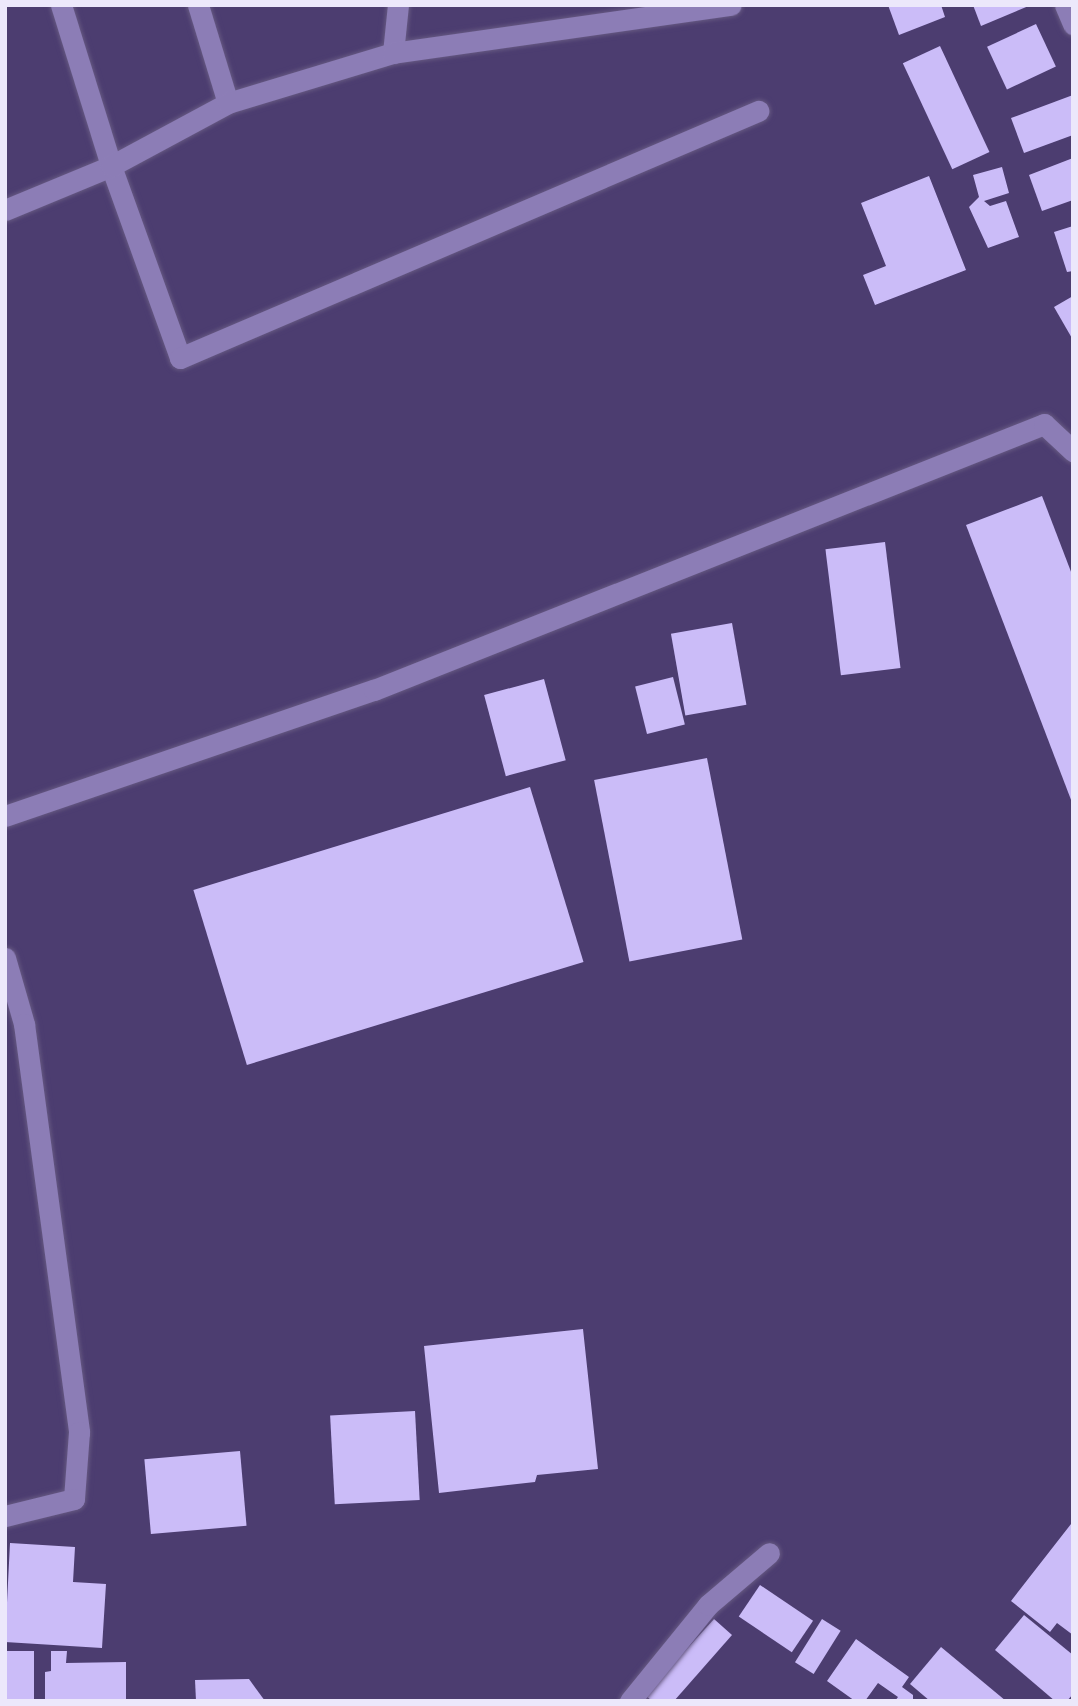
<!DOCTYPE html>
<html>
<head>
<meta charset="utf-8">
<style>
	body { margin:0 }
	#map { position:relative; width:1078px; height:1706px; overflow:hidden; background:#4c3d70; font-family:"Archivo Narrow",sans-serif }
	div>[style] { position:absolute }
	.building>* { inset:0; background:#cbbcf8; transform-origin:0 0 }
	.roads { filter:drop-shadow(0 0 2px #665982) drop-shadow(0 0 2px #665982) }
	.minor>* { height:21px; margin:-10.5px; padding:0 10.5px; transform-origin:10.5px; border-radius:10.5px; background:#8c7db6 }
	span { translate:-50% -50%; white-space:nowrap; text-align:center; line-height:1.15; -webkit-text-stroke:7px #413264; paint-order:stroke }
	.frame { position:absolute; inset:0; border:7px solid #ece8fb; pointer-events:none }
</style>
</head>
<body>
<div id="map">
	<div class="building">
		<div style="clip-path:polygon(888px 5px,941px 5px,945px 17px,899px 35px)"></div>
		<div style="clip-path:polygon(973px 5px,1031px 5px,981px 26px)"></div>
		<div style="left:1036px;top:24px;width:47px;height:54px;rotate:65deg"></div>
		<div style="left:940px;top:46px;width:117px;height:41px;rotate:65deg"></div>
		<div style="clip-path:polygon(1073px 95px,1073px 135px,1024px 153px,1011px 118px)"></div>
		<div style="clip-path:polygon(1073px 158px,1073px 200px,1042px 211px,1029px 175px)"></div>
		<div style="clip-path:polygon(1002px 167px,1009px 193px,984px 201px,990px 206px,1006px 201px,1019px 237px,988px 248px,969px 207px,979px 197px,973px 175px)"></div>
		<div style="clip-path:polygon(929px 176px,966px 270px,875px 305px,863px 275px,886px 266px,861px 203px)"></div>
		<div style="clip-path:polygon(1073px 226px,1073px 271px,1067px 272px,1054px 232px)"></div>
		<div style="clip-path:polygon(1073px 296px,1073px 340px,1054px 307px)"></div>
		<div style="clip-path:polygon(1042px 496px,1073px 577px,1073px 805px,966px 525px)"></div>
		<div style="left:885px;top:542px;width:127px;height:60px;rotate:83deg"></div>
		<div style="left:732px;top:623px;width:83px;height:62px;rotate:80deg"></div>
		<div style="left:673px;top:677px;width:49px;height:39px;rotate:76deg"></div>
		<div style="left:544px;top:679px;width:84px;height:62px;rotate:75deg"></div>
		<div style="left:707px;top:758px;width:185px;height:115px;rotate:79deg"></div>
		<div style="left:530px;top:787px;width:183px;height:352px;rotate:73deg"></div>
		<div style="clip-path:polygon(583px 1329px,598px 1469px,537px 1475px,535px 1482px,439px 1493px,424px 1346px)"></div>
		<div style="left:415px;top:1411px;width:89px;height:85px;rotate:87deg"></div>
		<div style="left:240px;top:1451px;width:75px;height:96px;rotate:85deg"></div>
		<div style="clip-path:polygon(1071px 1524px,1073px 1525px,1073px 1635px,1057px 1623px,1050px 1632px,1011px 1601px)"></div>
		<div style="clip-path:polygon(10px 1543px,75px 1547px,73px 1582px,106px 1584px,102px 1648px,5px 1642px)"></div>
		<div style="left:760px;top:1585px;width:64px;height:38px;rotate:34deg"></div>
		<div style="clip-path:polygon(1024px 1615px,1073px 1655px,1073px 1694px,1067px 1701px,1055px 1701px,995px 1650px)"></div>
		<div style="clip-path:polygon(714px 1619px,732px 1635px,674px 1701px,652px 1701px,645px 1695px)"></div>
		<div style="left:822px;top:1619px;width:22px;height:51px;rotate:32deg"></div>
		<div style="clip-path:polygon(856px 1639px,909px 1677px,902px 1687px,913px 1695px,913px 1701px,895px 1701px,898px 1697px,878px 1683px,865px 1701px,855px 1701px,827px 1681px)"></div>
		<div style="clip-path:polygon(941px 1647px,1006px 1701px,930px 1701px,910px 1684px)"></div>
		<div style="left:5px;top:1651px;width:29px;height:50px"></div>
		<div style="clip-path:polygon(51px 1651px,67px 1651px,66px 1663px,126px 1662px,126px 1701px,45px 1701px,45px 1672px,51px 1671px)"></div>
		<div style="clip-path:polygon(249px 1679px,265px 1701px,196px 1701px,195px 1680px)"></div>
	</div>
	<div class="roads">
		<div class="minor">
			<div style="left:61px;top:5px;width:169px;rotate:72.7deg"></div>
			<div style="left:111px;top:166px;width:204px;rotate:70.2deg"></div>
			<div style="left:180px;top:358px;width:629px;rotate:-23.14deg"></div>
			<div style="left:198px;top:5px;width:102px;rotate:73deg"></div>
			<div style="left:1065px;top:5px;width:21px;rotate:67deg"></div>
			<div style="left:393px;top:53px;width:48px;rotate:-84.1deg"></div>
			<div style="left:5px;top:210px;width:115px;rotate:-22.5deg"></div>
			<div style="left:111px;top:166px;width:133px;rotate:-28.3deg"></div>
			<div style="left:228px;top:103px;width:172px;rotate:-16.9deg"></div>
			<div style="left:393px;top:53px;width:341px;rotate:-8.1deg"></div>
			<div style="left:5px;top:816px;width:390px;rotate:-18.9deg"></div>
			<div style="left:374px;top:690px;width:721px;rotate:-21.65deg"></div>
			<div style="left:1044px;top:424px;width:40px;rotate:43deg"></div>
			<div style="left:5px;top:958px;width:69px;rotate:73.9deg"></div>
			<div style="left:24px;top:1024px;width:412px;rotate:82.3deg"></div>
			<div style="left:79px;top:1432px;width:67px;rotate:94.3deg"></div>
			<div style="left:74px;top:1499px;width:71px;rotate:166.2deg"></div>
			<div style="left:630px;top:1701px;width:124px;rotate:-50.9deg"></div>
			<div style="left:708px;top:1605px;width:80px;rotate:-40.4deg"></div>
		</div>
	</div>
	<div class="frame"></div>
</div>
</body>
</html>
